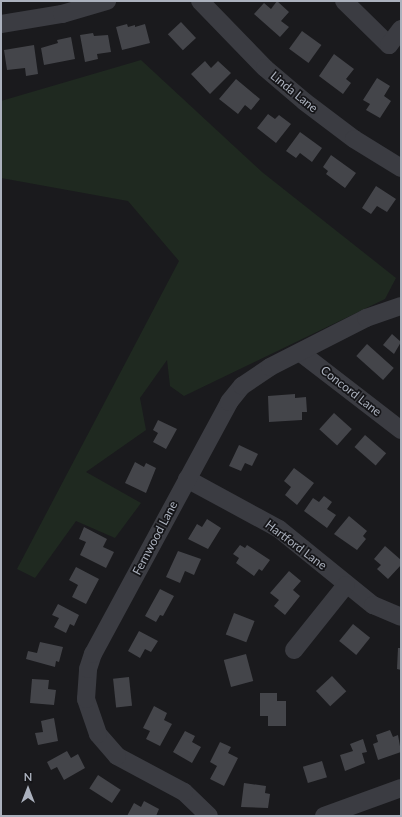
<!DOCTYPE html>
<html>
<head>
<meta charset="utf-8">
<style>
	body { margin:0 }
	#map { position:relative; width:402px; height:817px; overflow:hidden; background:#1a1a1d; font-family:Lato,sans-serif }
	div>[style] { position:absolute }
	.green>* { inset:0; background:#1f2920 }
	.building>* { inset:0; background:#44454a; transform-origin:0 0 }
	.minor>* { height:18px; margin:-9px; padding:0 9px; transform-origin:9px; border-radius:9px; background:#3b3c42 }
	span { translate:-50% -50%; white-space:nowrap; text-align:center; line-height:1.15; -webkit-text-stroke:3.5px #151518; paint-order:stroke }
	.street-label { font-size:12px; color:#abb1bd }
	.frame { position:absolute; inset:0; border:2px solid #abb1bd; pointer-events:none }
	.north { position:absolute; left:8px; top:769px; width:40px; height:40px; -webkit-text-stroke:3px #151518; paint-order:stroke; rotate:0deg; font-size:11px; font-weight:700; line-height:16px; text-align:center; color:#abb1bd }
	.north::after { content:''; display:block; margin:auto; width:14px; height:18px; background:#abb1bd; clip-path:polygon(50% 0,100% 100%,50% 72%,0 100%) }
</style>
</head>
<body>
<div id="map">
	<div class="green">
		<div style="clip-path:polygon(141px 60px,262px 172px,396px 278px,385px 299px,184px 396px,170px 386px,167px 360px,140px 398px,146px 430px,86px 472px,141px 503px,115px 538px,76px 521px,35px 578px,17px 569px,179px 261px,128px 201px,1px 178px,1px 101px)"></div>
	</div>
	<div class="building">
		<div style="clip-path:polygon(277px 1px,289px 12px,281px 21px,289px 27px,280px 37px,254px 14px,264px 3px,271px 9px)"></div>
		<div style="left:181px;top:22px;width:22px;height:18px;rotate:47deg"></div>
		<div style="clip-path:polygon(127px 24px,128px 27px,135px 25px,135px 27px,145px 24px,150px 43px,122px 50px,116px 27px)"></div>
		<div style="left:302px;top:31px;width:24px;height:22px;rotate:36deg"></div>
		<div style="clip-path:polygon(93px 33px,94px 36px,108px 35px,111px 52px,97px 54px,98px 59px,85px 62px,80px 35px)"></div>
		<div style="clip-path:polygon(71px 37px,75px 59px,44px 65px,41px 48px,58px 43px,57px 40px)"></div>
		<div style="clip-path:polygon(34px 45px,38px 74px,26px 76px,25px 68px,7px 70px,4px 50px)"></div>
		<div style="clip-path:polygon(334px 54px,354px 69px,346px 79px,351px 83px,343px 94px,319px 76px)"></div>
		<div style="clip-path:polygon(205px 61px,211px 68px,218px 61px,231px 73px,210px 94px,191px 74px)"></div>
		<div style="clip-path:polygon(377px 78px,390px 86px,384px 96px,391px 101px,380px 118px,366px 110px,370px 104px,363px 100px)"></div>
		<div style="clip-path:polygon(236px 79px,260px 99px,251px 110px,245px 105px,238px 114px,219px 99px)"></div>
		<div style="clip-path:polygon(268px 114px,275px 119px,279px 115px,291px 124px,276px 143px,257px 128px)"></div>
		<div style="clip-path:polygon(300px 132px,322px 148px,312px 162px,300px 153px,296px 158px,286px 151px)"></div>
		<div style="clip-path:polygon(331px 155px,356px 173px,345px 188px,326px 174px,328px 171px,323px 167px)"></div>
		<div style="clip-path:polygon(376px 186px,396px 199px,387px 212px,377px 206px,371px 214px,362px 208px)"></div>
		<div style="clip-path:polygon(392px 334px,401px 342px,394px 354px,383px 345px)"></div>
		<div style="left:367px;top:344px;width:36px;height:16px;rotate:42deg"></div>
		<div style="clip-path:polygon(295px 394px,295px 398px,306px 397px,307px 412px,302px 412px,302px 420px,269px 422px,268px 396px)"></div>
		<div style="left:334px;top:413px;width:24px;height:22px;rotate:42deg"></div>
		<div style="clip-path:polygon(158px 420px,177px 429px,166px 449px,153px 442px,158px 433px,153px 430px)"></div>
		<div style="left:365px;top:435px;width:28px;height:16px;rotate:41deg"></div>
		<div style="clip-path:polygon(239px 445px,258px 454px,252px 466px,245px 463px,241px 471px,229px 466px)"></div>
		<div style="clip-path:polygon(135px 462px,144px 467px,146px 463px,156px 468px,146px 493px,125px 483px)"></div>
		<div style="clip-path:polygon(294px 468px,314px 483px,297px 505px,285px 495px,291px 487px,284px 481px)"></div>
		<div style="clip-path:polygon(324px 496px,332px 502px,327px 509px,336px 515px,327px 528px,304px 511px,313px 498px,319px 502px)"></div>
		<div style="clip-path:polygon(349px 516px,367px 531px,363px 536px,366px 539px,357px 550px,334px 534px)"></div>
		<div style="clip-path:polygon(207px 519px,221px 528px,208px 549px,188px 539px,197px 524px,202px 527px)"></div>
		<div style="clip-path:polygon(84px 527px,107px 539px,103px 547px,114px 552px,106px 568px,80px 555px,86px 542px,79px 539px)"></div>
		<div style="clip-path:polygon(240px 545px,245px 548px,247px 545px,270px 560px,262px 571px,259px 569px,254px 576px,236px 563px,239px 558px,233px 554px)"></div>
		<div style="clip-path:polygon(385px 546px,401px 560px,401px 565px,388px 579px,377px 569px,381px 565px,374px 559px)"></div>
		<div style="clip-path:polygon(178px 551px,201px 559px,194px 575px,185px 571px,180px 583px,166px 577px)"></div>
		<div style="clip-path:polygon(76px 567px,99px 579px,86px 604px,72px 597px,78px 585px,69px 580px)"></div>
		<div style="clip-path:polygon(289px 571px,301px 581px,293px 590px,300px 596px,285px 615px,274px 606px,279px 600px,270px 593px)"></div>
		<div style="clip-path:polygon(160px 589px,174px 596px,163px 616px,160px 615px,156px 622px,145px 616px)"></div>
		<div style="clip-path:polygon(58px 604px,79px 615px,74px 626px,70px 624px,66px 633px,54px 627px,59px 618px,52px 615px)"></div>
		<div style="left:234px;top:613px;width:22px;height:23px;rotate:21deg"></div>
		<div style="left:353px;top:624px;width:22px;height:22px;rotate:39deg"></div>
		<div style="clip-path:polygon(139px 631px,158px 641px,151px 652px,145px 649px,140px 658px,128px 651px)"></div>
		<div style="clip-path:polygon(40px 642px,63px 647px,59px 662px,56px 661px,55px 667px,26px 659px,28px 651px,37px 653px)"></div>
		<div style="clip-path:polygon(398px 648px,401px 648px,401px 670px,397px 669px)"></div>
		<div style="left:246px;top:654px;width:28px;height:23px;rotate:75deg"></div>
		<div style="left:332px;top:676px;width:21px;height:22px;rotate:47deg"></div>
		<div style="left:129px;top:677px;width:29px;height:16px;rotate:84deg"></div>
		<div style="clip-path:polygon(32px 679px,49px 680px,48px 689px,56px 690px,54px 705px,30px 703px)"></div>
		<div style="clip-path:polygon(260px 693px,277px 693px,277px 701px,286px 701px,286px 726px,268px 726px,268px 716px,260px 716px)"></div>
		<div style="clip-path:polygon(154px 706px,167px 713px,164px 720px,172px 724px,160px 746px,146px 739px,150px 731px,143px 728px)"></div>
		<div style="clip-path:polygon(54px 718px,58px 741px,38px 745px,35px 733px,43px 732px,41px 721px)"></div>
		<div style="clip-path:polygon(390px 730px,393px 737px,398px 735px,401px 752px,378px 760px,373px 744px,378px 742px,376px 735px)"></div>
		<div style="clip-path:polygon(185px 731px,195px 736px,192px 742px,201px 747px,192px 763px,173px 752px)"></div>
		<div style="clip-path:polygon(363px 739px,367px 752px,362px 753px,365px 763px,345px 771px,340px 755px,353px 751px,350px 744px)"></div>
		<div style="clip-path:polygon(220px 742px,231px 747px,228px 753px,238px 758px,224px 786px,210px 779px,217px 766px,210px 762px)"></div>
		<div style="clip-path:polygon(67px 751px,71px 758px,78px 754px,85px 768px,64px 780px,57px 767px,51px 770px,47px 762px)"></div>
		<div style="left:322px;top:761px;width:17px;height:20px;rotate:73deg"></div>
		<div style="left:98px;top:775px;width:27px;height:16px;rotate:33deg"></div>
		<div style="clip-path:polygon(244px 783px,266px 786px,265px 793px,270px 794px,268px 808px,241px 807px)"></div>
		<div style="clip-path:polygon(144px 801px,159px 809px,156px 816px,127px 816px,134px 803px,141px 807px)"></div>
	</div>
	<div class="minor">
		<div style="left:200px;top:1px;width:93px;rotate:45.9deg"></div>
		<div style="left:265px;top:68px;width:52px;rotate:40.4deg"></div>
		<div style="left:305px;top:102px;width:61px;rotate:37.1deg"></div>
		<div style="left:354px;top:139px;width:55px;rotate:31.7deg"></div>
		<div style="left:344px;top:1px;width:63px;rotate:44.4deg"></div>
		<div style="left:389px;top:45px;width:20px;rotate:-53deg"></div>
		<div style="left:1px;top:24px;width:62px;rotate:-9.3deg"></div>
		<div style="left:62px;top:14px;width:47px;rotate:-16.1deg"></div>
		<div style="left:301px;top:353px;width:126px;rotate:37.6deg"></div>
		<div style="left:187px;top:479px;width:105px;rotate:28.5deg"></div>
		<div style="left:279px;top:529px;width:121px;rotate:39deg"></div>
		<div style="left:373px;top:605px;width:30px;rotate:23deg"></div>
		<div style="left:294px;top:650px;width:83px;rotate:-51.3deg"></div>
		<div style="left:209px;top:816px;width:35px;rotate:-136deg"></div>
		<div style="left:184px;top:792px;width:76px;rotate:-151.8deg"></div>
		<div style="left:117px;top:756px;width:29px;rotate:-131deg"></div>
		<div style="left:98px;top:734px;width:37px;rotate:-109deg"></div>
		<div style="left:86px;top:699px;width:30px;rotate:-86deg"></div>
		<div style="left:88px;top:669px;width:16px;rotate:-72deg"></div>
		<div style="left:93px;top:654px;width:286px;rotate:-61.6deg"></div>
		<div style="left:229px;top:402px;width:21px;rotate:-51deg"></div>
		<div style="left:242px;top:386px;width:34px;rotate:-34deg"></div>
		<div style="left:270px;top:367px;width:108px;rotate:-27deg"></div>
		<div style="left:366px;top:318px;width:37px;rotate:-19deg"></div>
		<div style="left:324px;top:816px;width:82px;rotate:-20deg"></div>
	</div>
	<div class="street-label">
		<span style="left:294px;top:92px;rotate:39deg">Linda Lane</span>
		<span style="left:351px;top:391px;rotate:38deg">Concord Lane</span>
		<span style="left:155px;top:538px;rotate:-62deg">Fernwood Lane</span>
		<span style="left:296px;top:545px;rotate:37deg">Hartford Lane</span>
	</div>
	<div class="frame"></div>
	<div class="north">N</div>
</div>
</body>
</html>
